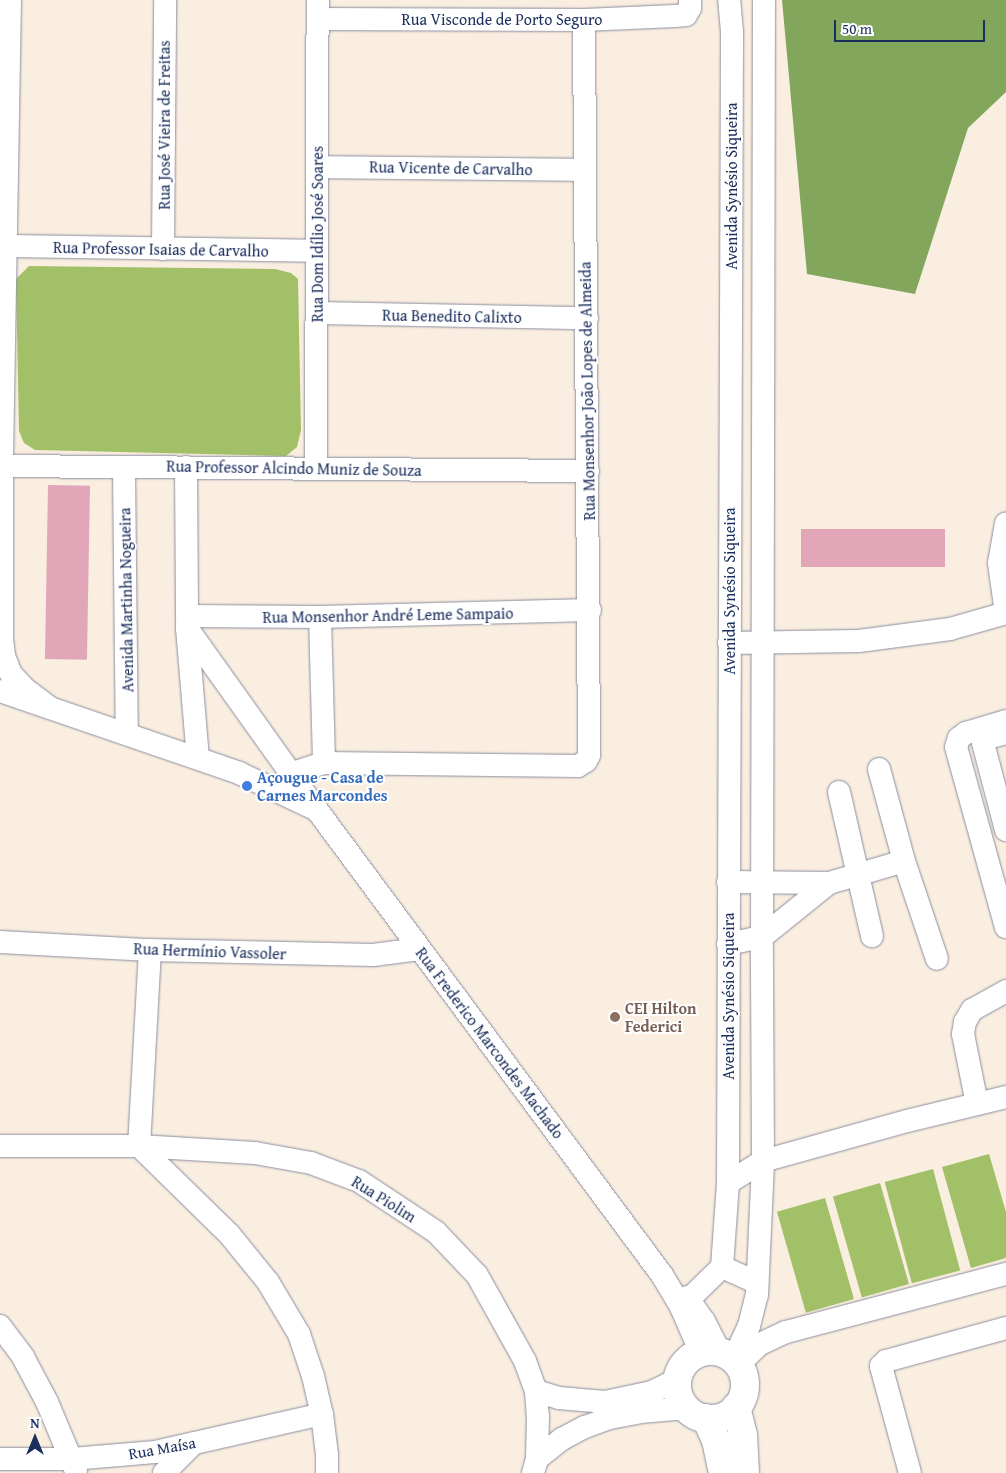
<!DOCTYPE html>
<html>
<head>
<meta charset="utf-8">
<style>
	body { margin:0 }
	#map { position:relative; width:1006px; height:1473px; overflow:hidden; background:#faeee0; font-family:"Gentium Book Plus",serif }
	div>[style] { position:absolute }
	.green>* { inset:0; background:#a2c067; transform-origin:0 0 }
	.forest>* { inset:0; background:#81a65c }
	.building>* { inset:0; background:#e2a6b9; transform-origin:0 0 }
	.roads { filter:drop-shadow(0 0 1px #8a8e9f) drop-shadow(0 0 1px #8a8e9f) }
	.minor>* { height:22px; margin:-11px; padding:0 11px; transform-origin:11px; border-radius:11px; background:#fff }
	.tertiary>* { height:28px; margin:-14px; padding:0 14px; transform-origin:14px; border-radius:14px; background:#fff }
	.tertiary>.ring { margin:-14px; padding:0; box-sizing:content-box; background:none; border:28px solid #fff; border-radius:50% }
	.dots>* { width:14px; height:14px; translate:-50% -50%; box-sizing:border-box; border:2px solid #fff; border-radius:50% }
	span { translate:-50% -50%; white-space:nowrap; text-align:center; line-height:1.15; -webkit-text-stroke:4px #fff; paint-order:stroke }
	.street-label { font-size:16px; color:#1b2f5e }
	.shop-label { font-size:16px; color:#366cbe; font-weight:700 }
	.left { translate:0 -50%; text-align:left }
	.education-label { font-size:16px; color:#785e54; font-weight:700 }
	.north { position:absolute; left:10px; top:1413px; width:50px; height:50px; -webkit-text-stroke:4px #fff; paint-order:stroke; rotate:0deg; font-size:14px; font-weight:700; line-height:20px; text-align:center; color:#1b2f5e }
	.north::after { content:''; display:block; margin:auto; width:18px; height:22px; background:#1b2f5e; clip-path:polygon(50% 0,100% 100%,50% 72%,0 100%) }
	.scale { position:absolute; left:834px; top:20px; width:151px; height:22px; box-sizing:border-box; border:2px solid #1b2f5e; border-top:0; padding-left:6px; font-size:15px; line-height:18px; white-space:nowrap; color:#1b2f5e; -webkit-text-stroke:4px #fff; paint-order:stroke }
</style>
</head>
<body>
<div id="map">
	<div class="green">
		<div style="clip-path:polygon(29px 266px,275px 269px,291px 273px,298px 279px,301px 430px,297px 447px,286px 456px,35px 450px,24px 443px,19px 431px,16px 279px)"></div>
		<div style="clip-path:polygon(989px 1154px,1006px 1212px,1006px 1258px,971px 1268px,942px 1167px)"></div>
		<div style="left:933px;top:1169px;width:105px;height:50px;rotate:75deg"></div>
		<div style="left:880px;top:1183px;width:105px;height:49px;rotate:74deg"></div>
		<div style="left:825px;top:1198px;width:105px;height:50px;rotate:74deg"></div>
	</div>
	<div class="forest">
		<div style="clip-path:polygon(782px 0,1006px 0,1006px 92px,968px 128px,915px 294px,807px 274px)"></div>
	</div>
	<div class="building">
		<div style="left:48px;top:485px;width:42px;height:174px;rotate:1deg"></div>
		<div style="left:801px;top:529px;width:144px;height:38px"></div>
	</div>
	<div class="roads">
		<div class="minor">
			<div style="left:10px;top:0;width:466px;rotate:91deg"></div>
			<div style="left:2px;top:466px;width:173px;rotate:90deg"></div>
			<div style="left:2px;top:639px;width:17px;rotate:83deg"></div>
			<div style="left:4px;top:656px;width:19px;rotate:69deg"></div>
			<div style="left:11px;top:674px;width:21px;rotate:47deg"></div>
			<div style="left:25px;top:689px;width:31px;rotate:37deg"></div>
			<div style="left:318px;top:19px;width:266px;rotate:0.2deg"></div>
			<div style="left:584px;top:20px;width:91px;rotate:-2.5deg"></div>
			<div style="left:675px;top:16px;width:11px;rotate:-5deg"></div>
			<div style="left:686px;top:15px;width:8px;rotate:-60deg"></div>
			<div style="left:690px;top:8px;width:8px;rotate:-90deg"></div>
			<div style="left:317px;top:167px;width:268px;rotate:0.6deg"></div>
			<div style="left:6px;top:246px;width:311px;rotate:0.9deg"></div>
			<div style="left:163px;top:249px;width:249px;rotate:-89.5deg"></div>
			<div style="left:317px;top:313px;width:270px;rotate:1.1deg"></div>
			<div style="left:0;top:466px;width:588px;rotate:0.49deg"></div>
			<div style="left:124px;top:467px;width:267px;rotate:89.4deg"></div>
			<div style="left:186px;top:467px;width:161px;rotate:89.6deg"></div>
			<div style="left:187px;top:628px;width:130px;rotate:85.2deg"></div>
			<div style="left:316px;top:469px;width:469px;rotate:-89.8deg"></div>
			<div style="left:1006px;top:613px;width:50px;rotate:-98deg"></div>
			<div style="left:999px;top:563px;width:40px;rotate:-80deg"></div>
			<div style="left:187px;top:616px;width:133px;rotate:0.4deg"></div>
			<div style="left:320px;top:617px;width:270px;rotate:-1.5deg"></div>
			<div style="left:320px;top:617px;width:146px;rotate:88.4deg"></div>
			<div style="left:187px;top:628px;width:224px;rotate:54.5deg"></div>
			<div style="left:317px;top:810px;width:579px;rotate:53.43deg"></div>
			<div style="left:662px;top:1275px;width:37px;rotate:59deg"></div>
			<div style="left:681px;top:1307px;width:50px;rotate:66.5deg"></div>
			<div style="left:729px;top:643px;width:130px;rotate:-0.9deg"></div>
			<div style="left:859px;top:641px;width:92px;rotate:-7.5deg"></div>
			<div style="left:950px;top:629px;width:58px;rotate:-15.9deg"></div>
			<div style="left:0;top:691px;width:253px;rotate:18.9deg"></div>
			<div style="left:239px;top:773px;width:86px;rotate:25.4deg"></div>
			<div style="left:1006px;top:721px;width:42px;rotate:163.3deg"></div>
			<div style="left:966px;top:733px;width:9px;rotate:144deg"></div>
			<div style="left:959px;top:738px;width:9px;rotate:108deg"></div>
			<div style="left:956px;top:747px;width:187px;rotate:74.5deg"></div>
			<div style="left:1006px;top:733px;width:20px;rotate:165deg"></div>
			<div style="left:987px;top:738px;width:6px;rotate:129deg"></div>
			<div style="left:983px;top:743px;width:90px;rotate:75.2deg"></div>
			<div style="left:879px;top:769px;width:95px;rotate:74.8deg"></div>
			<div style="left:904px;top:861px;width:103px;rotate:71.4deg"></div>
			<div style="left:293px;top:773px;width:33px;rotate:-18deg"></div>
			<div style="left:324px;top:763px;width:254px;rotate:0.7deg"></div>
			<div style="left:578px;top:766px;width:9px;rotate:-32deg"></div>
			<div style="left:586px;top:761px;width:7px;rotate:-63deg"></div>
			<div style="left:589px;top:755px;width:735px;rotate:-90.39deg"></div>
			<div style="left:839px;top:792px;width:148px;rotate:77.1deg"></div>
			<div style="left:728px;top:882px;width:101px;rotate:0.6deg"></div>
			<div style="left:829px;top:883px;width:78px;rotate:-16.3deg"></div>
			<div style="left:0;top:942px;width:150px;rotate:3.1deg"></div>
			<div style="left:150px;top:950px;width:223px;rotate:1.3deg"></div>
			<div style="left:373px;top:955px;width:47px;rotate:-7.3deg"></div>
			<div style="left:728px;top:944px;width:35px;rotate:-12deg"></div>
			<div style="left:762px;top:937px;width:86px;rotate:-38.9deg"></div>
			<div style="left:150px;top:950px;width:196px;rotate:93.2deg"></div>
			<div style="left:139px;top:1146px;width:126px;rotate:44.4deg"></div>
			<div style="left:229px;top:1234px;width:62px;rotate:50.9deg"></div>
			<div style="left:268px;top:1282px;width:61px;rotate:59.2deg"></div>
			<div style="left:299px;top:1334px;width:44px;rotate:71.6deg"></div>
			<div style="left:313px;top:1376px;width:39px;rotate:77deg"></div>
			<div style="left:322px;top:1414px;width:41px;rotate:83deg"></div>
			<div style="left:327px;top:1455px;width:18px;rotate:90deg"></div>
			<div style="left:977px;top:1104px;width:71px;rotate:-101.3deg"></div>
			<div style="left:963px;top:1034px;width:12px;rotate:-81deg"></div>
			<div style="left:965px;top:1022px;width:14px;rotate:-60deg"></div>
			<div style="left:972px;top:1010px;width:39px;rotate:-29deg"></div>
			<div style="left:0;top:1146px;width:139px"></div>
			<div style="left:139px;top:1146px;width:116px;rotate:3.5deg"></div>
			<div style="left:255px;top:1153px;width:57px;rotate:10.1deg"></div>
			<div style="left:311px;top:1163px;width:51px;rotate:20.6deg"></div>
			<div style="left:359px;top:1181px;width:92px;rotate:33.5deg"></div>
			<div style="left:436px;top:1232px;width:59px;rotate:46.4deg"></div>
			<div style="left:477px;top:1275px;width:98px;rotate:60.8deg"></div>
			<div style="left:525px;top:1361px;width:32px;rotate:70deg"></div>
			<div style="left:536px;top:1391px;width:26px;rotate:86deg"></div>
			<div style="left:538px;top:1417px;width:42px;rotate:91.4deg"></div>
			<div style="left:537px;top:1459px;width:15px;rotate:106deg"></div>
			<div style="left:728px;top:1183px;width:41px;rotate:-32.2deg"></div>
			<div style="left:763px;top:1161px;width:149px;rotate:-15.5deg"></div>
			<div style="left:907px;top:1121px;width:102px;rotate:-13.6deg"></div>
			<div style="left:722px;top:1267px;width:39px;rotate:24deg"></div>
			<div style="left:687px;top:1297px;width:29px;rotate:55deg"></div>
			<div style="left:704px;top:1321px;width:35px;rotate:63deg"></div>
			<div style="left:681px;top:1307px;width:57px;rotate:-44.3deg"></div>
			<div style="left:722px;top:1267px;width:84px;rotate:-85.9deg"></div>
			<div style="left:728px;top:1183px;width:1151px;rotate:-89.8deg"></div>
			<div style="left:732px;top:32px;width:32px;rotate:-95deg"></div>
			<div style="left:0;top:1326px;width:39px;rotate:53deg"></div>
			<div style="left:23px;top:1357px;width:51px;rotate:61.9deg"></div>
			<div style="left:47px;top:1402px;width:75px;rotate:67.2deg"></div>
			<div style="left:733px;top:1360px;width:38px;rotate:-65deg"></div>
			<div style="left:749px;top:1326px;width:32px;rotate:-76deg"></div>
			<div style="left:757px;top:1295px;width:134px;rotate:-87.4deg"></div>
			<div style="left:763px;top:1161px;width:224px;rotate:-90.3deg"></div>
			<div style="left:762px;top:937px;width:937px;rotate:-89.88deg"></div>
			<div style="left:738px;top:1365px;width:30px;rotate:-44deg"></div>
			<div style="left:760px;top:1344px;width:29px;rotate:-25deg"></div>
			<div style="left:786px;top:1332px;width:228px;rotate:-14.8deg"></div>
			<div style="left:536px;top:1391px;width:24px;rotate:17deg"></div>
			<div style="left:559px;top:1398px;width:46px;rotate:5deg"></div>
			<div style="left:605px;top:1402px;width:48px;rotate:-12deg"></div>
			<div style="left:652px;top:1392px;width:28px;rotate:-26deg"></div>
			<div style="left:0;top:1459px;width:72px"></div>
			<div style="left:72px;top:1459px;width:83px;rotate:-4.8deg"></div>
			<div style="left:155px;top:1452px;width:171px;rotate:-12.8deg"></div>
			<div style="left:537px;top:1459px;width:32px;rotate:-39deg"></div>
			<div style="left:562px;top:1439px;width:26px;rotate:-28deg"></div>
			<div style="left:585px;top:1427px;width:27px;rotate:-20deg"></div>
			<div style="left:610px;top:1418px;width:31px;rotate:-11deg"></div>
			<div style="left:640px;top:1412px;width:47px;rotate:-4.9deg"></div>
			<div style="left:164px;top:1473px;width:42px;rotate:-45deg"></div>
			<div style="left:910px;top:1473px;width:111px;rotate:-105.2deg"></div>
			<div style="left:881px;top:1366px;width:7px;rotate:-45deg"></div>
			<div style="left:886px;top:1361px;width:124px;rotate:-15.4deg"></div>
		</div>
		<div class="tertiary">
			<div class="ring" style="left:677px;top:1351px;width:40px;height:40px"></div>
			<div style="left:736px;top:1407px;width:29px;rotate:76deg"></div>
			<div style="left:743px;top:1435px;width:38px;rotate:87deg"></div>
			<div style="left:706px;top:1418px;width:24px;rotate:66deg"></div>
			<div style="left:716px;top:1440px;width:34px;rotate:78deg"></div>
		</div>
	</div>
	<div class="dots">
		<div style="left:247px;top:786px;background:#3f7fe0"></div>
		<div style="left:615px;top:1017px;background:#8d6e63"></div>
	</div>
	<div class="street-label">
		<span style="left:502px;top:19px">Rua Visconde de Porto Seguro</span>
		<span style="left:164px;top:125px;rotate:-90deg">Rua José Vieira de Freitas</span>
		<span style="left:451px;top:168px;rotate:1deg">Rua Vicente de Carvalho</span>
		<span style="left:731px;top:186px;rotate:-90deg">Avenida Synésio Siqueira</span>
		<span style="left:317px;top:234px;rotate:-90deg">Rua Dom Idílio José Soares</span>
		<span style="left:161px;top:249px;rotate:1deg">Rua Professor Isaias de Carvalho</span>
		<span style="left:452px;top:316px;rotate:1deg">Rua Benedito Calixto</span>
		<span style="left:587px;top:391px;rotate:-91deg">Rua Monsenhor João Lopes de Almeida</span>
		<span style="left:294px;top:468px;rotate:1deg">Rua Professor Alcindo Muniz de Souza</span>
		<span style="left:729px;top:591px;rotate:-90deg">Avenida Synésio Siqueira</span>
		<span style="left:126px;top:600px;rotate:-91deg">Avenida Martinha Nogueira</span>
		<span style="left:388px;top:615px;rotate:-1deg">Rua Monsenhor André Leme Sampaio</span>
		<span style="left:210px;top:951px;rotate:2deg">Rua Hermínio Vassoler</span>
		<span style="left:728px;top:996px;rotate:-90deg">Avenida Synésio Siqueira</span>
		<span style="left:490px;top:1043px;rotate:53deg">Rua Frederico Marcondes Machado</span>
		<span style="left:384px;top:1199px;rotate:32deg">Rua Piolim</span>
		<span style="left:162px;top:1448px;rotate:-10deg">Rua Maísa</span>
	</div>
	<div class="shop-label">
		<span class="left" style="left:257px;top:786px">Açougue - Casa de<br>Carnes Marcondes</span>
	</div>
	<div class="education-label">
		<span class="left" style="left:625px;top:1017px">CEI Hilton<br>Federici</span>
	</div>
	<div class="north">N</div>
	<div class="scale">50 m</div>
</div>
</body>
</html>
